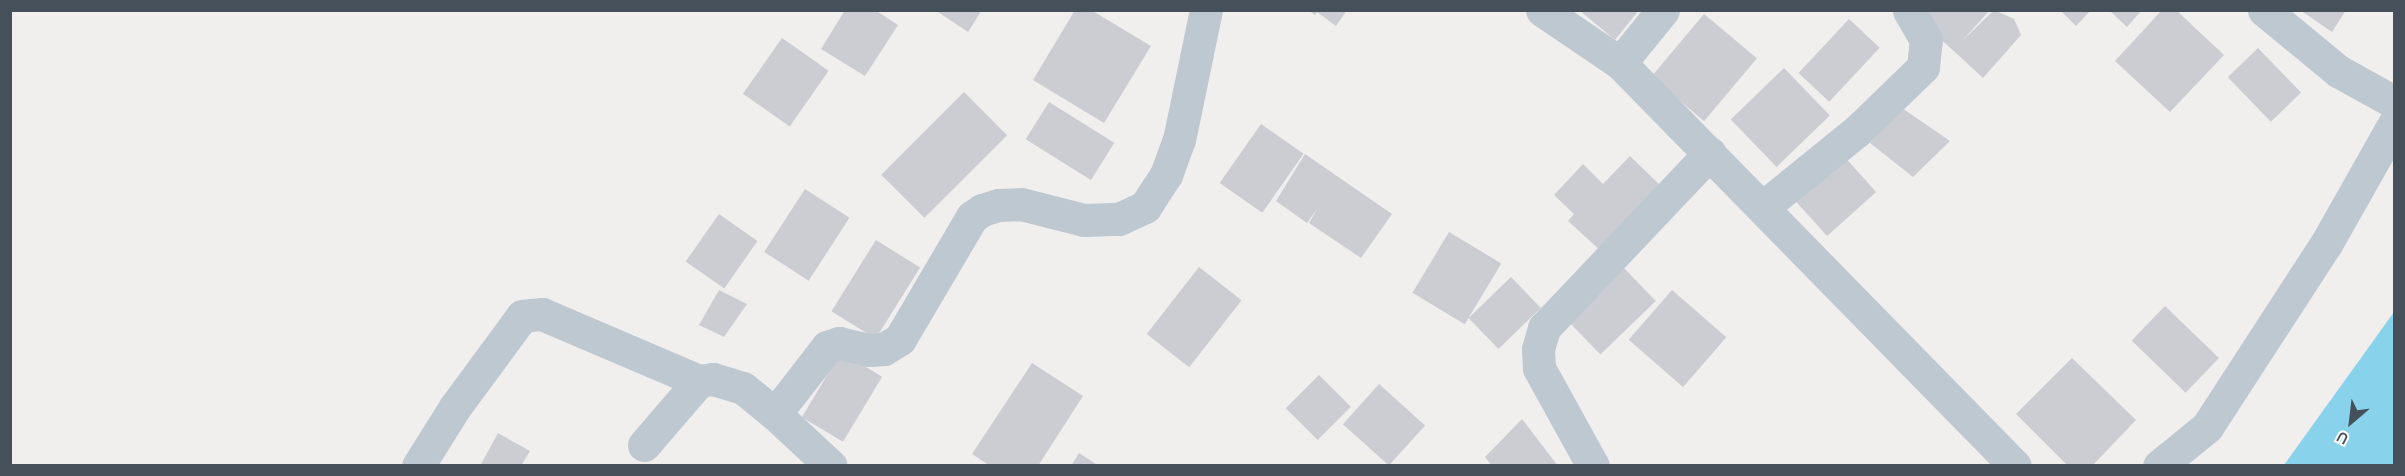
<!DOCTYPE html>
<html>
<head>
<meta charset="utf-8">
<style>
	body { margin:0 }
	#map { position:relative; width:2405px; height:476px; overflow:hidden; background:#f1eeee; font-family:Karla,sans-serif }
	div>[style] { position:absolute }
	.water>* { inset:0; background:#89d2eb }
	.building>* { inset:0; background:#cbcdd3; transform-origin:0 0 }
	.street>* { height:33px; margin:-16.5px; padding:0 16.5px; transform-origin:16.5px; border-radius:16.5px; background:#bec8d0 }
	span { translate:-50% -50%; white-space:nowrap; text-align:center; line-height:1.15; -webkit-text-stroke:4.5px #fff; paint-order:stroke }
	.frame { position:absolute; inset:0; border:12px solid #46505b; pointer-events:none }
	.north { position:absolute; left:2321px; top:392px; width:60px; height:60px; -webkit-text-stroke:4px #fff; paint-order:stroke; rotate:208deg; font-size:16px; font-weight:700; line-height:24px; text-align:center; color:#46505b }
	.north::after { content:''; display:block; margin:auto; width:21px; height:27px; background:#46505b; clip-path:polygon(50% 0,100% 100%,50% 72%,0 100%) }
</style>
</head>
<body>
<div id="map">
	<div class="water">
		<div style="clip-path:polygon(2394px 312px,2394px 465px,2284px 465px)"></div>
	</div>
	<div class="building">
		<div style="clip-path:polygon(845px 10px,875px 10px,898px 25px,865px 76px,821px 49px)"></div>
		<div style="clip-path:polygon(935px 10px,982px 10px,968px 32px)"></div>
		<div style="clip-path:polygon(1075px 10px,1091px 10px,1151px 46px,1104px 123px,1033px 80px)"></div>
		<div style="clip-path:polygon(1308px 10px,1347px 10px,1336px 26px,1317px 12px,1315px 15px)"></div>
		<div style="clip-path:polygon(1579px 10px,1639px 10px,1615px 40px)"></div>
		<div style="clip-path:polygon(1927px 10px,1990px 10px,1962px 41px,1994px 10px,2014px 19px,2021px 35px,1983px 78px,1919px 19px)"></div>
		<div style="clip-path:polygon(2060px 10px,2091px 10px,2076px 26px)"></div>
		<div style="clip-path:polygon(2109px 10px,2142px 10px,2127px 27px)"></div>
		<div style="clip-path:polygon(2162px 10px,2176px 10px,2224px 55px,2170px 112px,2115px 61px)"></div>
		<div style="clip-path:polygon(2300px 10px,2346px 10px,2332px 32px)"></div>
		<div style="left:1704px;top:14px;width:69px;height:82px;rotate:40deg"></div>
		<div style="left:1849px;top:19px;width:42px;height:74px;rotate:43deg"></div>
		<div style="left:782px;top:38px;width:57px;height:68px;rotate:35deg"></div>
		<div style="left:2258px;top:48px;width:62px;height:42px;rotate:46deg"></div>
		<div style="left:1784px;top:68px;width:66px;height:74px;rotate:46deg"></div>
		<div style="left:964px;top:92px;width:61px;height:117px;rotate:45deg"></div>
		<div style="left:1049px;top:102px;width:77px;height:44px;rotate:32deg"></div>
		<div style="clip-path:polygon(1899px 106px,1950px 141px,1913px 177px,1870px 143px)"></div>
		<div style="left:1261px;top:124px;width:52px;height:72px;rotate:35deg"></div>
		<div style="clip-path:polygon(1305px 154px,1392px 214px,1361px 258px,1309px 223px,1317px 209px,1307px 223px,1276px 201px)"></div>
		<div style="left:1842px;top:154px;width:51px;height:66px;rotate:48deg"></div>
		<div style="clip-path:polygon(1630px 156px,1662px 187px,1602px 252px,1568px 221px,1574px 214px,1554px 195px,1583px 164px,1603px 184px)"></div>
		<div style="left:805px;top:189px;width:53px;height:75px;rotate:33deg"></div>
		<div style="left:719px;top:214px;width:47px;height:58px;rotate:35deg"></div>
		<div style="left:1449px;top:232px;width:61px;height:71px;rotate:31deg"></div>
		<div style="left:876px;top:240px;width:52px;height:84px;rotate:32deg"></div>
		<div style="left:1621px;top:265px;width:50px;height:77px;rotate:46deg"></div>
		<div style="left:1199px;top:267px;width:54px;height:85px;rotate:38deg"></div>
		<div style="left:1511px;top:277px;width:43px;height:59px;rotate:46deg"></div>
		<div style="clip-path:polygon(719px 290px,747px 304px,724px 337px,699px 325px)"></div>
		<div style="left:1672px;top:290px;width:72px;height:66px;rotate:41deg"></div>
		<div style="left:2165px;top:306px;width:75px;height:48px;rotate:44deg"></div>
		<div style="left:841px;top:352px;width:48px;height:76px;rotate:31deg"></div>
		<div style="clip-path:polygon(2072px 358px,2136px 420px,2092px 466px,2068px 466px,2016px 414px)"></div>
		<div style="clip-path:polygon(1032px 363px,1083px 396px,1038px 466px,990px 466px,972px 454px)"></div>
		<div style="left:1319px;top:375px;width:45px;height:47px;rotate:45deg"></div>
		<div style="left:1379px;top:384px;width:62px;height:54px;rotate:42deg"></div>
		<div style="clip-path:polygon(1522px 419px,1558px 466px,1492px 466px,1485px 457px)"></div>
		<div style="clip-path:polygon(498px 433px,530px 451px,521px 466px,480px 466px)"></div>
		<div style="clip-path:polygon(1079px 453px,1099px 466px,1071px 466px)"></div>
	</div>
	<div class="street">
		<div style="left:1542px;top:10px;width:94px;rotate:34.2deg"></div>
		<div style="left:1620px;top:63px;width:564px;rotate:45.57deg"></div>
		<div style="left:2264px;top:10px;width:96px;rotate:39.5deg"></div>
		<div style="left:2338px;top:71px;width:64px;rotate:29deg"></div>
		<div style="left:1620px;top:63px;width:68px;rotate:-50.9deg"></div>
		<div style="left:1763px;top:207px;width:121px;rotate:-39deg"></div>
		<div style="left:1857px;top:131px;width:92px;rotate:-44.1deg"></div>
		<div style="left:1923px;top:67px;width:27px;rotate:-84deg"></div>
		<div style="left:1926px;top:40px;width:34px;rotate:-120deg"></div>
		<div style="left:775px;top:414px;width:76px;rotate:42.9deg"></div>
		<div style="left:644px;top:445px;width:84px;rotate:-49.3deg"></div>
		<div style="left:699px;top:381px;width:14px;rotate:-8deg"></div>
		<div style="left:713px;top:379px;width:31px;rotate:17deg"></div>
		<div style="left:743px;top:388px;width:41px;rotate:39.1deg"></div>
		<div style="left:775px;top:414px;width:85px;rotate:-52.2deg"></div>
		<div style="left:827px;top:347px;width:13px;rotate:-18deg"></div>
		<div style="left:839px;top:343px;width:31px;rotate:13deg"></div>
		<div style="left:869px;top:350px;width:15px;rotate:-4deg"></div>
		<div style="left:884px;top:349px;width:19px;rotate:-32deg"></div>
		<div style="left:900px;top:339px;width:142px;rotate:-59.5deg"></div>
		<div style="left:972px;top:217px;width:12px;rotate:-35deg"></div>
		<div style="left:982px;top:210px;width:17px;rotate:-17deg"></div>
		<div style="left:998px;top:205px;width:23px;rotate:-2deg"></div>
		<div style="left:1021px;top:204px;width:65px;rotate:14.3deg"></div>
		<div style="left:1084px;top:220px;width:35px;rotate:-2deg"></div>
		<div style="left:1119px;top:219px;width:29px;rotate:-25deg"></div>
		<div style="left:1145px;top:207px;width:38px;rotate:-57deg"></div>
		<div style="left:1166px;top:175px;width:37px;rotate:-70deg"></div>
		<div style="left:1179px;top:140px;width:133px;rotate:-78.3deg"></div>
		<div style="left:418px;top:466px;width:70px;rotate:-57.9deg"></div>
		<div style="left:455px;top:407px;width:113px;rotate:-53.6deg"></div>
		<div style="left:522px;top:316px;width:20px;rotate:-6deg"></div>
		<div style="left:542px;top:314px;width:171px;rotate:23.1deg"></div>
		<div style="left:1593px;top:466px;width:112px;rotate:-118.9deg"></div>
		<div style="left:1539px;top:368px;width:19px;rotate:-93deg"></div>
		<div style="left:1538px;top:349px;width:22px;rotate:-74deg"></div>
		<div style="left:1544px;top:328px;width:241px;rotate:-46.5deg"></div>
		<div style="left:2159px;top:466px;width:62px;rotate:-39.1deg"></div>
		<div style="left:2207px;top:427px;width:218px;rotate:-57deg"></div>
		<div style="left:2326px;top:244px;width:138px;rotate:-60.5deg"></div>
	</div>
	<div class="frame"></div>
	<div class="north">U</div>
</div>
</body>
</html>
